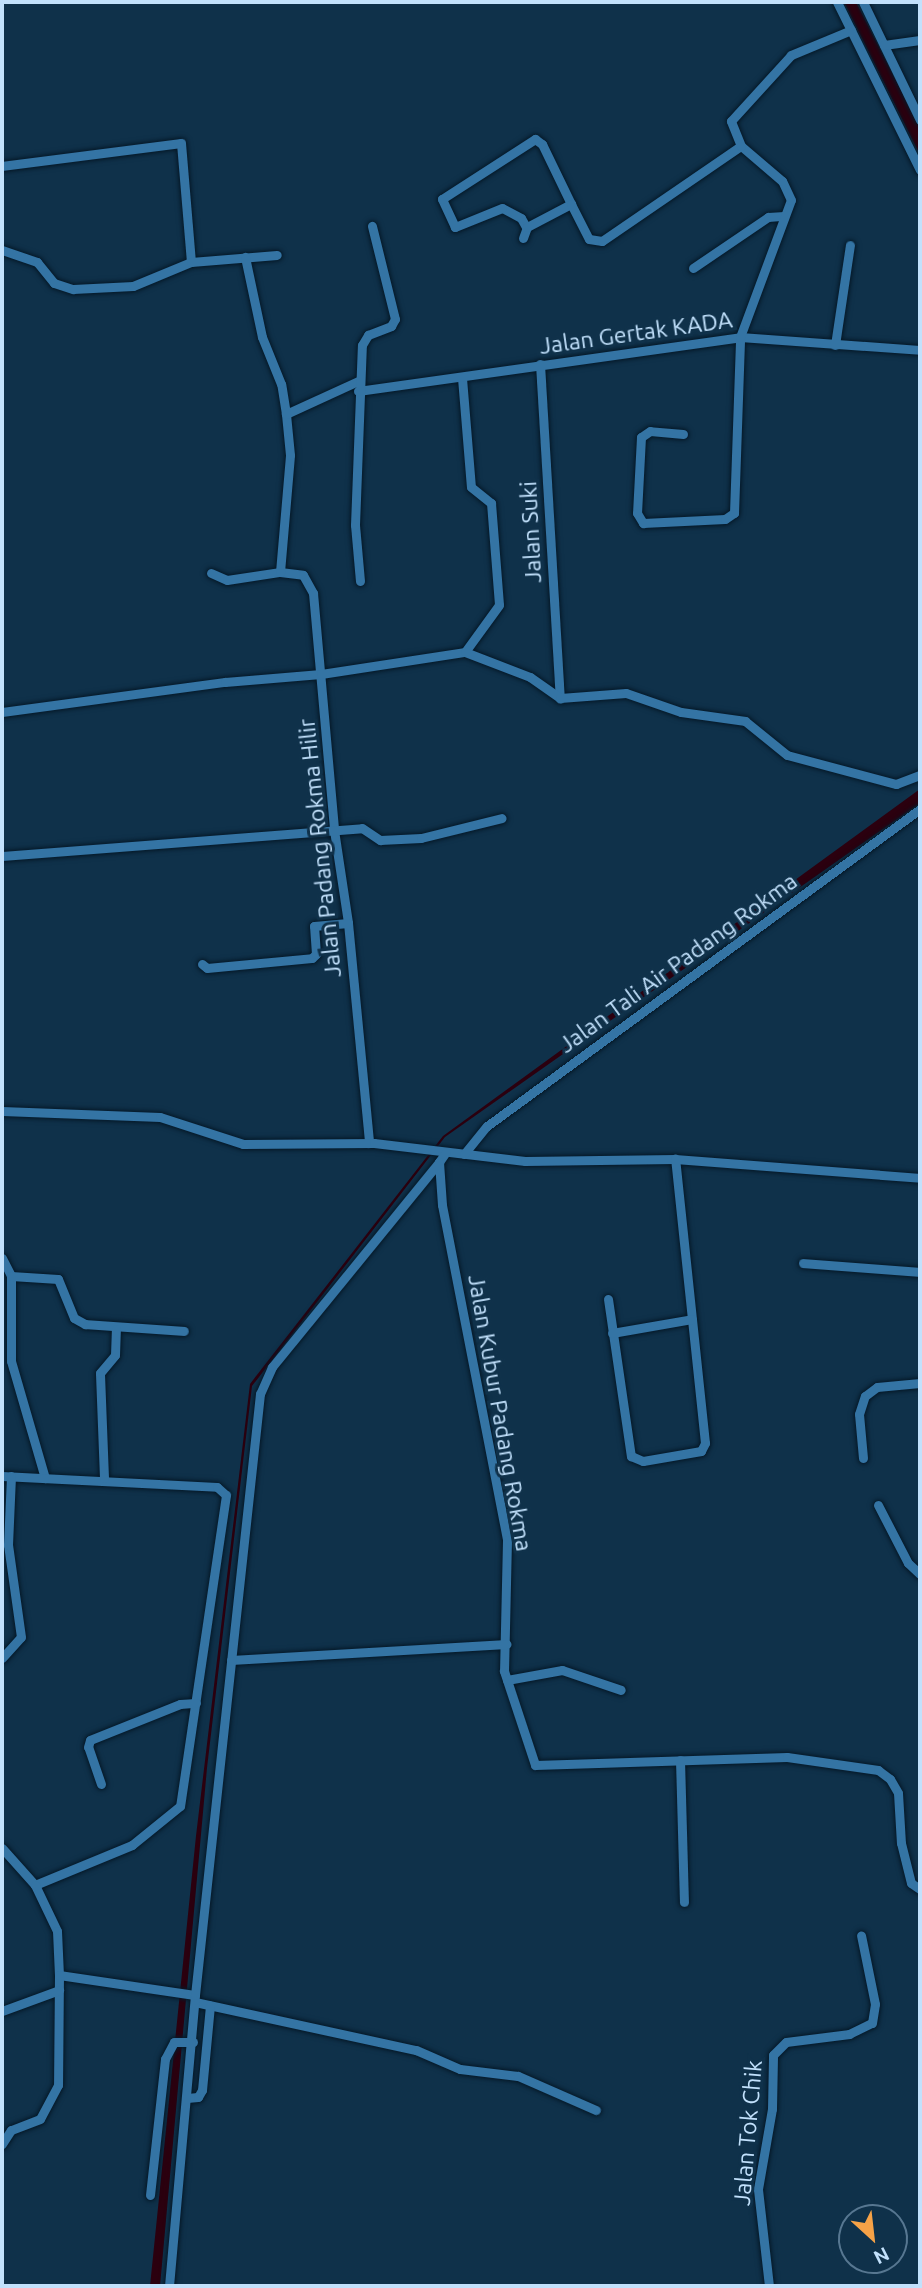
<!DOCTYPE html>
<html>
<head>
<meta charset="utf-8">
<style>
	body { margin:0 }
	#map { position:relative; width:922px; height:2288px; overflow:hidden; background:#0f314a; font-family:Ubuntu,sans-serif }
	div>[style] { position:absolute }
	.water>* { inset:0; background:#2b000f }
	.roads { filter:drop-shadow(0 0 2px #051827) drop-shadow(0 0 2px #051827) }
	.street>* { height:9px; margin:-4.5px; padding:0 4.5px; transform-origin:4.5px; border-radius:4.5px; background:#3474a4 }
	span { translate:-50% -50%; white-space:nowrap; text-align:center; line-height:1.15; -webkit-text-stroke:6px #0f314a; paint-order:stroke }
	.street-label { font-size:23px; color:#c2e1fc }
	.frame { position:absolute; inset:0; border:4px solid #c2e1fc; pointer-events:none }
	.north { position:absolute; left:838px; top:2204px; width:70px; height:70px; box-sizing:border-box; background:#0f314a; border:2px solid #577791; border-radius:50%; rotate:153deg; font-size:19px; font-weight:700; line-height:28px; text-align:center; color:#c2e1fc }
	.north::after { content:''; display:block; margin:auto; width:24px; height:32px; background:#f6a247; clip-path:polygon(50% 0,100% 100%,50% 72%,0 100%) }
</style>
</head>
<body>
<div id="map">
	<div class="water">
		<div style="clip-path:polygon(844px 2px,856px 2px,920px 128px,920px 155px)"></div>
		<div style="clip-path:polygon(920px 789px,920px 803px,445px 1137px,252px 1386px,207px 1768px,160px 2286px,150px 2286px,196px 1836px,250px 1384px,443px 1136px)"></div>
	</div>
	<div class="roads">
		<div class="street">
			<div style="left:837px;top:2px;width:187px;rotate:63.7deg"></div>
			<div style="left:863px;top:2px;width:131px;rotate:64.2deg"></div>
			<div style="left:884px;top:45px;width:36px;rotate:-8deg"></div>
			<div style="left:2px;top:166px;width:180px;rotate:-7.3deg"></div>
			<div style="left:181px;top:143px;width:119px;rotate:85.2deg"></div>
			<div style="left:526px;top:227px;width:10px;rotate:-119deg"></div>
			<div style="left:521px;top:218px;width:21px;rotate:-152deg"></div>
			<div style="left:502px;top:208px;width:51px;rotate:158deg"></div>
			<div style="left:455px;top:227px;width:31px;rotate:-115deg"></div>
			<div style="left:442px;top:199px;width:111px;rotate:-32.8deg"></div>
			<div style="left:535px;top:139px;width:9px;rotate:36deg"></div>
			<div style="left:542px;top:144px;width:67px;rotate:64.2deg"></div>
			<div style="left:523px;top:238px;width:12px;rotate:-70deg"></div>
			<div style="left:527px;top:227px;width:50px;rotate:-27.6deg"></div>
			<div style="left:571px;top:204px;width:39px;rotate:63deg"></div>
			<div style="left:589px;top:239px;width:13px;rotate:9deg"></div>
			<div style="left:602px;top:241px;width:168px;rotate:-34.4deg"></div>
			<div style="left:2px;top:250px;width:37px;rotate:19deg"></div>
			<div style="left:37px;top:262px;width:27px;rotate:51deg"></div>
			<div style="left:54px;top:283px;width:20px;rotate:18deg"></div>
			<div style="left:73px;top:289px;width:60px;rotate:-2.9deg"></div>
			<div style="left:133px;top:286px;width:63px;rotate:-22.5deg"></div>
			<div style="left:191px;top:262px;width:86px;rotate:-4.7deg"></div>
			<div style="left:693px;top:268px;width:91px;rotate:-34.2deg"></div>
			<div style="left:768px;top:217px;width:16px;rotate:-4deg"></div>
			<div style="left:835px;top:345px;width:101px;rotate:-81.5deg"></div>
			<div style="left:540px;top:364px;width:335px;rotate:86.6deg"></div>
			<div style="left:462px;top:378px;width:109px;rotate:85.3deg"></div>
			<div style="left:471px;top:487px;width:26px;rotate:39deg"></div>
			<div style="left:491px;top:503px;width:102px;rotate:85.5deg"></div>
			<div style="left:499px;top:605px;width:58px;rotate:125.9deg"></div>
			<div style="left:358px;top:391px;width:386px;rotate:-8deg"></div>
			<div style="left:740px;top:337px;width:180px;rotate:4.1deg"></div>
			<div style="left:286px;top:414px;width:79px;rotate:-24.6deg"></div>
			<div style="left:683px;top:434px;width:33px;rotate:-175deg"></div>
			<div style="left:650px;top:431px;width:11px;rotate:146deg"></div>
			<div style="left:641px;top:437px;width:76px;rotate:93deg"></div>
			<div style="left:637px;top:513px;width:12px;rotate:59deg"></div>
			<div style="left:643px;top:523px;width:82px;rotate:-2.8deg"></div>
			<div style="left:725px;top:519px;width:11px;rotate:-34deg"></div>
			<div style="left:734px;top:513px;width:176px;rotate:-88deg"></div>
			<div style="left:740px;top:337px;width:146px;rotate:-69.6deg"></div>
			<div style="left:791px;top:200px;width:21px;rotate:-115deg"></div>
			<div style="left:782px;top:181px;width:54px;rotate:-139.5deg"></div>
			<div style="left:741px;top:146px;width:27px;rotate:-112deg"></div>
			<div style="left:731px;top:121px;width:89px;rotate:-47.7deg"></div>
			<div style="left:791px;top:55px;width:65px;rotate:-22.6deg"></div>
			<div style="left:280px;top:572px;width:23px;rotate:7deg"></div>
			<div style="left:303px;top:575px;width:21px;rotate:61deg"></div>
			<div style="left:313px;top:593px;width:238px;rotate:84.9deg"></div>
			<div style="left:334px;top:830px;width:94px;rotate:81.4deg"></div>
			<div style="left:348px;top:923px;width:221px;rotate:84.5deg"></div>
			<div style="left:211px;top:573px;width:17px;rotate:24deg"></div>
			<div style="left:227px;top:580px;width:54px;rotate:-8.6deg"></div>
			<div style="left:280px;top:572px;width:117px;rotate:-85.1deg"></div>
			<div style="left:290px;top:455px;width:41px;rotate:-95.6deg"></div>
			<div style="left:286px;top:414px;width:30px;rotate:-99deg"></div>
			<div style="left:281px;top:384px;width:51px;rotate:-112deg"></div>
			<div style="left:262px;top:337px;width:82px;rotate:-102deg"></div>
			<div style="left:360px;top:581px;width:56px;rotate:-95.1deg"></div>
			<div style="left:355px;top:525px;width:180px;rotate:-87.8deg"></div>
			<div style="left:362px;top:345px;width:12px;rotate:-59deg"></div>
			<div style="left:368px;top:335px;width:25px;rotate:-21deg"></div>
			<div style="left:391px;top:326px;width:8px;rotate:-60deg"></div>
			<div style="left:395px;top:319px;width:96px;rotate:-103.9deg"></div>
			<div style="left:2px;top:712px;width:225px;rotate:-7.7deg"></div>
			<div style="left:225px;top:682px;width:96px;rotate:-4.8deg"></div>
			<div style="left:321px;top:674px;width:146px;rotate:-8.7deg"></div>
			<div style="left:465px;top:652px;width:70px;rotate:21deg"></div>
			<div style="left:530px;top:677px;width:37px;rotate:35deg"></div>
			<div style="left:560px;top:698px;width:66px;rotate:-4.3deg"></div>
			<div style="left:626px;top:693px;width:58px;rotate:19.1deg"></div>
			<div style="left:681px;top:712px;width:65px;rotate:8deg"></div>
			<div style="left:745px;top:721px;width:54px;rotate:39deg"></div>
			<div style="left:787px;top:755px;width:113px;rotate:14.9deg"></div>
			<div style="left:896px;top:784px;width:26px;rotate:-21deg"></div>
			<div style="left:2px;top:856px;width:361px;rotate:-4.4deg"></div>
			<div style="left:362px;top:828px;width:22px;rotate:34deg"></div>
			<div style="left:380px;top:840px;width:41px;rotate:-2.8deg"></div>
			<div style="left:421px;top:838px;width:83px;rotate:-13.9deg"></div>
			<div style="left:202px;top:964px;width:6px;rotate:39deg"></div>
			<div style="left:207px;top:968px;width:105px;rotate:-5.4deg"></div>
			<div style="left:312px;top:958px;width:6px;rotate:-45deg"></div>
			<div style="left:316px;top:954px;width:28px;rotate:-94deg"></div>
			<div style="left:314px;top:926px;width:34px;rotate:-5deg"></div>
			<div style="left:2px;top:1111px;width:158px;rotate:2.2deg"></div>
			<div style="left:160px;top:1117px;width:87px;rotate:18deg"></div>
			<div style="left:243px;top:1144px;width:131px;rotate:-0.4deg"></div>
			<div style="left:374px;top:1143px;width:152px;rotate:6.8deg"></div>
			<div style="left:525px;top:1161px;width:150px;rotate:-0.8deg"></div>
			<div style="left:675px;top:1159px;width:246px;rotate:4.4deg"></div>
			<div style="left:446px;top:1152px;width:12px;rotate:125deg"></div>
			<div style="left:439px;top:1162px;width:43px;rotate:86deg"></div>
			<div style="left:442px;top:1205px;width:341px;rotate:79deg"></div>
			<div style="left:507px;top:1540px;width:131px;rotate:91.3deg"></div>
			<div style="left:504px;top:1671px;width:99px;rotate:71.7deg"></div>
			<div style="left:535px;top:1765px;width:252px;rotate:-1.8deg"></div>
			<div style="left:787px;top:1757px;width:92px;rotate:8.1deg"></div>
			<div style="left:878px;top:1770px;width:15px;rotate:37deg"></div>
			<div style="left:890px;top:1779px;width:16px;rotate:60deg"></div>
			<div style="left:898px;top:1793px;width:50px;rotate:86.6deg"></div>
			<div style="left:901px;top:1843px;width:41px;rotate:76deg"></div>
			<div style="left:911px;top:1883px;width:11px;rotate:34deg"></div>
			<div style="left:464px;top:1154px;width:36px;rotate:-51deg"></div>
			<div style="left:487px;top:1126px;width:537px;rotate:-36.21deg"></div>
			<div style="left:2px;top:1258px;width:20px;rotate:63deg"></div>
			<div style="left:11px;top:1276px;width:85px;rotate:90deg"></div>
			<div style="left:11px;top:1361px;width:122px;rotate:73.8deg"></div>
			<div style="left:803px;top:1263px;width:117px;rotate:4.4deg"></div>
			<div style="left:11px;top:1276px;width:47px;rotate:3.7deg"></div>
			<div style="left:58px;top:1279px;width:42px;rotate:67.7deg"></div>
			<div style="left:74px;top:1318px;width:13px;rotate:29deg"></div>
			<div style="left:85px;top:1324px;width:99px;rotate:4deg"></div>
			<div style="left:608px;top:1299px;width:159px;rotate:81.7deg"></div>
			<div style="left:631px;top:1456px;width:13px;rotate:23deg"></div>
			<div style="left:643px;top:1461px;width:59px;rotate:-9.8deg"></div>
			<div style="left:701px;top:1451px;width:9px;rotate:-63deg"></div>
			<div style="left:705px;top:1443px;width:286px;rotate:-96deg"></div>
			<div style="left:612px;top:1333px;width:81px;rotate:-9.9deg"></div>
			<div style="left:863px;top:1458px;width:44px;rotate:-95.2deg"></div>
			<div style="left:859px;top:1414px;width:19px;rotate:-72deg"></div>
			<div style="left:865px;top:1396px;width:15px;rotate:-37deg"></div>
			<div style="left:877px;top:1387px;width:43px;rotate:-5.3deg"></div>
			<div style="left:2px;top:1476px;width:215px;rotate:2.9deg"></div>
			<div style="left:217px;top:1487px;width:12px;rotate:42deg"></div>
			<div style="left:226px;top:1495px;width:314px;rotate:98.4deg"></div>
			<div style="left:180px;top:1806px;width:62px;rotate:140.9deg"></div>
			<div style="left:132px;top:1845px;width:105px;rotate:157.6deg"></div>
			<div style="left:104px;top:1478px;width:105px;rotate:-92.2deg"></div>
			<div style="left:100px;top:1373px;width:23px;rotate:-50deg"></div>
			<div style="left:115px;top:1355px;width:26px;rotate:-88deg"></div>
			<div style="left:878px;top:1505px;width:65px;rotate:62.7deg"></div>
			<div style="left:908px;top:1563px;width:16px;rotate:43deg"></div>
			<div style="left:2px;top:1658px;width:28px;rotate:-48deg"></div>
			<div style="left:21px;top:1637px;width:93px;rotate:-98deg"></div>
			<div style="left:8px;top:1545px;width:69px;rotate:-87.5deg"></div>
			<div style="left:231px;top:1660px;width:276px;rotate:-3.3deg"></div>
			<div style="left:507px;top:1680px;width:56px;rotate:-10.3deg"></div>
			<div style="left:562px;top:1670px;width:62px;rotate:18.7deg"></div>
			<div style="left:680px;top:1760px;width:142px;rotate:88.4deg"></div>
			<div style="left:101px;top:1784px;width:39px;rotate:-109deg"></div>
			<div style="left:88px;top:1747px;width:7px;rotate:-74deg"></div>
			<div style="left:90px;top:1740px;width:97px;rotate:-21.8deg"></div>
			<div style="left:180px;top:1704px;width:16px;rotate:-4deg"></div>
			<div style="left:2px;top:1848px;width:50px;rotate:48.3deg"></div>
			<div style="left:35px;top:1885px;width:51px;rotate:64.4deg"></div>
			<div style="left:57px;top:1931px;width:44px;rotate:87.4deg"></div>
			<div style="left:59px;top:1975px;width:110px;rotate:90.5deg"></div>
			<div style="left:58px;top:2085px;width:38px;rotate:118deg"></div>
			<div style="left:40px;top:2119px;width:31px;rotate:159deg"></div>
			<div style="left:11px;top:2130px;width:17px;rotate:123deg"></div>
			<div style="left:59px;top:1975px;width:137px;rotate:8.4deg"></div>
			<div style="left:195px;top:2002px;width:226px;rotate:12.3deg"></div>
			<div style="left:416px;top:2050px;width:48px;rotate:23.4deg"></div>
			<div style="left:460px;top:2069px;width:58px;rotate:6.9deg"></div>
			<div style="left:518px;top:2076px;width:85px;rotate:23.6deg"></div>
			<div style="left:2px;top:2011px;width:61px;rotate:-20.2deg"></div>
			<div style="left:187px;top:2098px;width:11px;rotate:-5deg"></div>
			<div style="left:198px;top:2097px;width:8px;rotate:-60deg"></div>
			<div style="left:202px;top:2090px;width:85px;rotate:-84.6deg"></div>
			<div style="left:150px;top:2195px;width:137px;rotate:-83.7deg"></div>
			<div style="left:165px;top:2059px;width:19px;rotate:-62deg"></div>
			<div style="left:174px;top:2042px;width:19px"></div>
			<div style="left:169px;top:2286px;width:292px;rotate:-84.9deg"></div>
			<div style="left:195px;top:1995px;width:605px;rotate:-83.83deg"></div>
			<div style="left:260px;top:1394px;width:30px;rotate:-66deg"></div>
			<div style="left:272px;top:1367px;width:264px;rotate:-50.8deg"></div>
			<div style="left:769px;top:2286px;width:98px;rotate:-96.5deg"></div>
			<div style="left:758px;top:2189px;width:81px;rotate:-80.1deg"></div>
			<div style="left:772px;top:2109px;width:54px;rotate:-88.9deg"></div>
			<div style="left:773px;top:2055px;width:18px;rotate:-45deg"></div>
			<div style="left:786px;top:2042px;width:64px;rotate:-7.2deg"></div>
			<div style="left:849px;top:2034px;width:25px;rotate:-26deg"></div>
			<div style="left:872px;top:2023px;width:19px;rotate:-81deg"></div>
			<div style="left:875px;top:2004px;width:70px;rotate:-101.5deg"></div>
		</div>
	</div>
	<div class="street-label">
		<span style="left:636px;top:333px;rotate:-8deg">Jalan Gertak KADA</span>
		<span style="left:531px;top:532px;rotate:-93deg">Jalan Suki</span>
		<span style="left:320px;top:848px;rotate:-96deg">Jalan Padang Rokma Hilir</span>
		<span style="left:678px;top:963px;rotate:-36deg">Jalan Tali Air Padang Rokma</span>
		<span style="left:500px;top:1413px;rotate:80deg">Jalan Kubur Padang Rokma</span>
		<span style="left:748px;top:2133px;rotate:-85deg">Jalan Tok Chik</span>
	</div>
	<div class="frame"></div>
	<div class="north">N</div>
</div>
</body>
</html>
